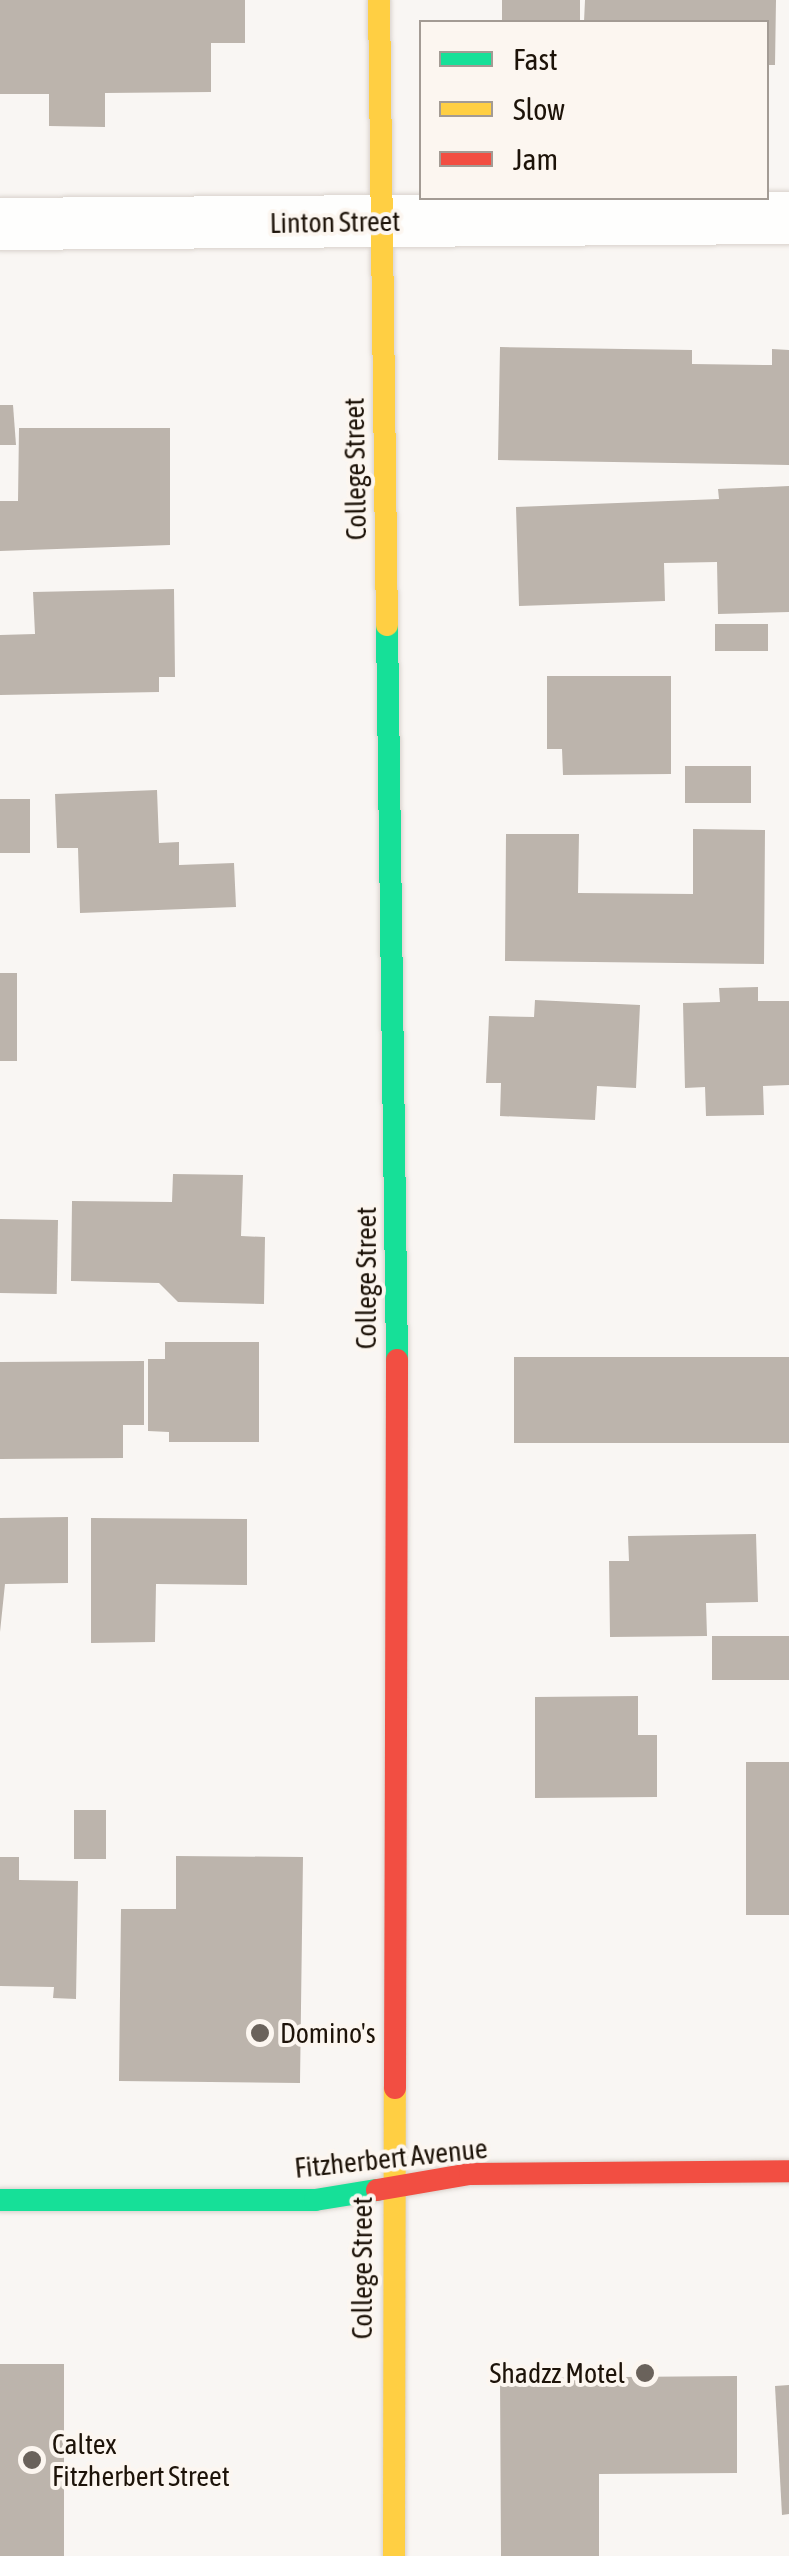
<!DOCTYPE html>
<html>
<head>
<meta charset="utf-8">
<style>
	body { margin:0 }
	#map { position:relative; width:789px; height:2556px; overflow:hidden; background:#f9f6f3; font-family:"Asap Condensed",sans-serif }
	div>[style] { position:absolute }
	.building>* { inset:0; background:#bcb4ac; transform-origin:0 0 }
	.roads { filter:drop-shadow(0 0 2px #d8d1cb) drop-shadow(0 0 2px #d8d1cb) }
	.street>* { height:52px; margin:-26px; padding:0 26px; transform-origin:26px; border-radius:26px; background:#fefefd }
	.fast>* { height:22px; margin:-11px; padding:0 11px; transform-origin:11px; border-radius:11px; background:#16e098 }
	.slow>* { height:22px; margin:-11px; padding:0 11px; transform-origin:11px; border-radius:11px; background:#ffcf43 }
	.jam>* { height:22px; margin:-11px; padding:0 11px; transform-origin:11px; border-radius:11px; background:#f24e42 }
	.dots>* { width:28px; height:28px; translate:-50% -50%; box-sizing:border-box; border:5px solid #fcf6f0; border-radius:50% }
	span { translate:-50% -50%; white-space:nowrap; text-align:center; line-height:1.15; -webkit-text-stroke:8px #fcf6f0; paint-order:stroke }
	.street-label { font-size:28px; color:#1d1309 }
	.poi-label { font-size:28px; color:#1d1309 }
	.left { translate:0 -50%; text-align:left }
	.right { translate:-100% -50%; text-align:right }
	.legend { position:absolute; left:419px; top:20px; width:350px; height:180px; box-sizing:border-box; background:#fcf6f0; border:2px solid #a39b94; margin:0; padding:12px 18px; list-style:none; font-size:30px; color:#1d1309 }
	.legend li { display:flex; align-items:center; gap:20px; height:50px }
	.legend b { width:50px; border:2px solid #a39b94 }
</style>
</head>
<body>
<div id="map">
	<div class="building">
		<div style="clip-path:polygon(0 0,245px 0,245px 43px,211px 43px,211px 92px,105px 93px,105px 127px,49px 126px,49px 94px,0 94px)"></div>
		<div style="left:502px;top:0;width:78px;height:22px"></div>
		<div style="clip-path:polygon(585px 0,776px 0,775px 65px,766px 65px,766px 22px,584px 22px)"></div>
		<div style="clip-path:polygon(500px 347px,692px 350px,692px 364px,772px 365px,772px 349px,789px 350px,789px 465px,498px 460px)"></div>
		<div style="clip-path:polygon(0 405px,13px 405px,16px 445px,0 445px)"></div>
		<div style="clip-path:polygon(19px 428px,170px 428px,170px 545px,0 551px,0 501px,18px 501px)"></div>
		<div style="clip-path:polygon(789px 486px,789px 612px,718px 614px,717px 562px,664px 563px,665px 601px,519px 606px,516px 507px,719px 499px,718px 489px)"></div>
		<div style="clip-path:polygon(174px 589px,175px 677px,159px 677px,159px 692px,0 695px,0 635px,35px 634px,33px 592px)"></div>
		<div style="left:768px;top:624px;width:27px;height:53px;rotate:90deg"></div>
		<div style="clip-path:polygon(547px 676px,671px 676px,671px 774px,563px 775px,562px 749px,547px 749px)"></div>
		<div style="left:685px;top:766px;width:66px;height:37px"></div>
		<div style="clip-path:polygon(157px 790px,159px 843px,179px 842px,179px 865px,234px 863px,236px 907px,80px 913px,78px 848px,57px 848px,55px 794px)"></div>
		<div style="left:0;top:799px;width:30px;height:54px"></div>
		<div style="clip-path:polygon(693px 829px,765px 830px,764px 964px,505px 961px,506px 834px,579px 834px,578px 893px,693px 894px)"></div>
		<div style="left:0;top:973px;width:17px;height:88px"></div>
		<div style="clip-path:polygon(758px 987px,758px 1001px,789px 1001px,789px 1085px,763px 1086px,764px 1115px,706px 1116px,705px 1087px,685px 1088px,683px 1003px,720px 1002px,719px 988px)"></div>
		<div style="clip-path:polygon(535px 1000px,640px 1005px,636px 1088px,597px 1086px,595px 1120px,500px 1116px,501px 1083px,486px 1083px,489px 1016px,534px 1017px)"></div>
		<div style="clip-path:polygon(173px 1174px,243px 1175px,241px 1236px,265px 1237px,264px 1304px,178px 1302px,159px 1283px,71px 1281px,72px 1201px,172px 1202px)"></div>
		<div style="left:58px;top:1220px;width:74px;height:58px;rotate:91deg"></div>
		<div style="clip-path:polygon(165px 1342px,259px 1342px,259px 1442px,169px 1442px,169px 1432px,148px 1431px,148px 1359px,165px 1359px)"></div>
		<div style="left:789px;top:1357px;width:86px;height:275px;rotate:90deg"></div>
		<div style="clip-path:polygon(144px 1361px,144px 1425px,123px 1425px,123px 1458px,0 1459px,0 1362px)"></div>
		<div style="clip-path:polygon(68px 1517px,68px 1583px,5px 1584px,0 1632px,0 1518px)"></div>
		<div style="clip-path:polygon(91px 1518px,247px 1519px,247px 1585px,156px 1584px,155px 1642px,91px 1643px)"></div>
		<div style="clip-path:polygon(756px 1534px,758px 1602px,706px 1603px,707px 1636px,610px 1637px,609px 1561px,629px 1561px,628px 1536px)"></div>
		<div style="left:789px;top:1636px;width:44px;height:77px;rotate:90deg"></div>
		<div style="clip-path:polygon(638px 1696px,638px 1735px,657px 1735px,657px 1797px,535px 1798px,535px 1697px)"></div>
		<div style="left:789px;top:1762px;width:153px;height:43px;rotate:90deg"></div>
		<div style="left:74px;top:1810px;width:32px;height:49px"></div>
		<div style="clip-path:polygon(176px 1856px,303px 1857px,300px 2083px,119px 2081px,121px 1909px,176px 1909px)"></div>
		<div style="clip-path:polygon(0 1857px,19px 1857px,19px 1880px,78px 1881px,76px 1999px,53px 1998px,54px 1987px,0 1986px)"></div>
		<div style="left:0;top:2364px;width:64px;height:192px"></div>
		<div style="clip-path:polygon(737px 2376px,737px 2473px,599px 2474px,599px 2556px,501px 2556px,500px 2378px)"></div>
		<div style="clip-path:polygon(789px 2385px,789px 2514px,782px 2515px,775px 2386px)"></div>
	</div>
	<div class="roads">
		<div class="street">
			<div style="left:0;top:224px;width:789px;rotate:-0.44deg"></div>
		</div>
		<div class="fast">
			<div style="left:387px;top:625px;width:735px;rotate:89.22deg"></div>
			<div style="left:0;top:2200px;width:315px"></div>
			<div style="left:315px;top:2200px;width:63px;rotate:-9.2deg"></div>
		</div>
		<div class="slow">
			<div style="left:379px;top:0;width:625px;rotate:89.27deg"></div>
			<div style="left:394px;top:2556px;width:468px;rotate:-89.9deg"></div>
		</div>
		<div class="jam">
			<div style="left:395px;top:2088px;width:728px;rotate:-89.84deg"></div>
			<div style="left:377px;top:2190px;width:94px;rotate:-9.8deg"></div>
			<div style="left:470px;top:2174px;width:319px;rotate:-0.5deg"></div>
		</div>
	</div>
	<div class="dots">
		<div style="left:260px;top:2033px;background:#6a625b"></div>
		<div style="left:645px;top:2373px;background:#6a625b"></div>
		<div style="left:32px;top:2460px;background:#6a625b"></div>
	</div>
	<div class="street-label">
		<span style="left:335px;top:222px;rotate:-1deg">Linton Street</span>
		<span style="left:355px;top:469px;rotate:-91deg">College Street</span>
		<span style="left:366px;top:1278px;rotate:-90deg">College Street</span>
		<span style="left:391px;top:2158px;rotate:-6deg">Fitzherbert Avenue</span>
		<span style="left:362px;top:2268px;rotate:-90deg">College Street</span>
	</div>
	<div class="poi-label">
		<span class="left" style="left:280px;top:2033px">Domino's</span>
		<span class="right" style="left:625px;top:2373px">Shadzz Motel</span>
		<span class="left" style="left:52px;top:2460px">Caltex<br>Fitzherbert Street</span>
	</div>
	<ul class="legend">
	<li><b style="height:12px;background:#16e098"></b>Fast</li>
	<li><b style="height:12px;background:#ffcf43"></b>Slow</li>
	<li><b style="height:12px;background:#f24e42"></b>Jam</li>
	</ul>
</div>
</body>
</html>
